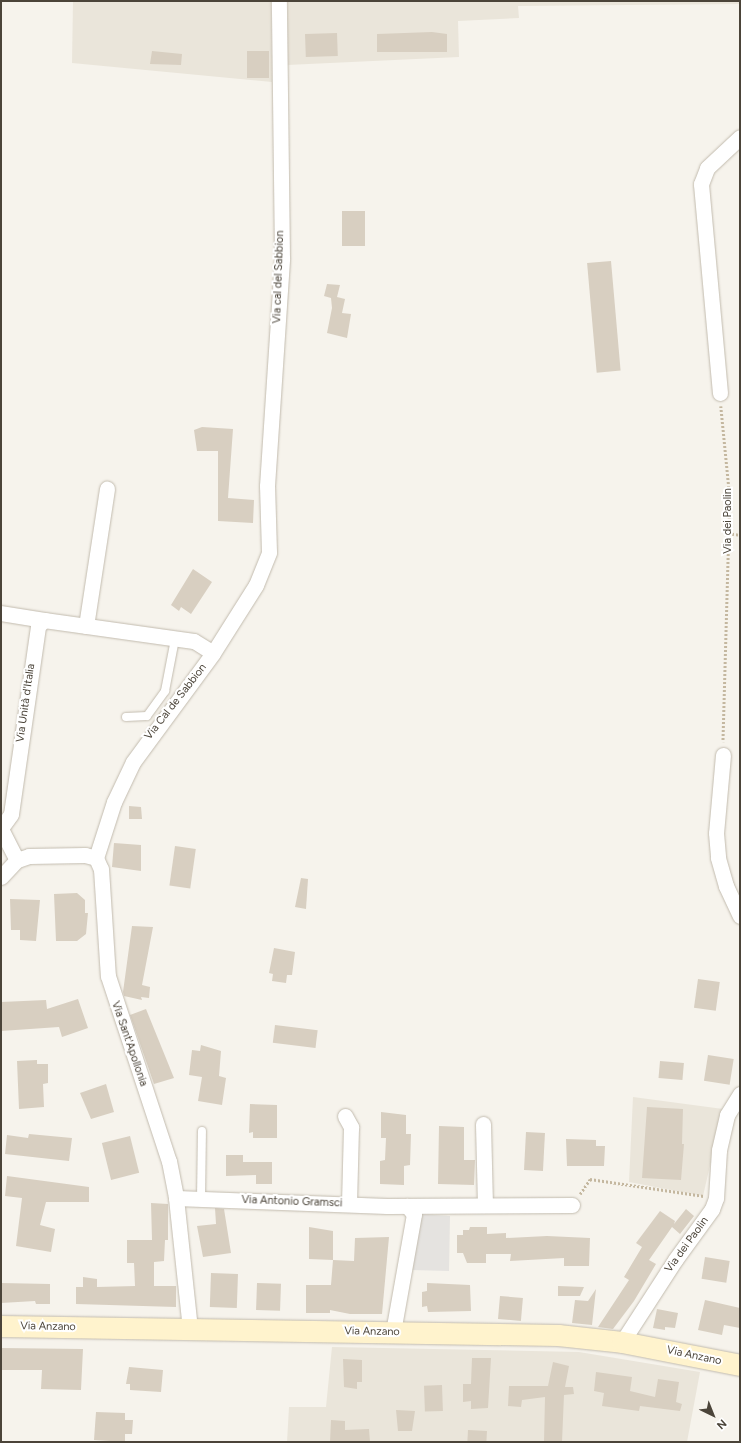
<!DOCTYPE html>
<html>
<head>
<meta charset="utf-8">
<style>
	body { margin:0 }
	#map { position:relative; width:741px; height:1443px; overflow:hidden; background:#f6f3ec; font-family:Figtree,sans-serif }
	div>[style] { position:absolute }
	.residential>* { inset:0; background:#eae5da }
	.parking>* { inset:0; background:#e5e3e0 }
	.building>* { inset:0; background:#d8cfc1; transform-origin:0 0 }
	.path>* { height:2.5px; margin-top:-1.25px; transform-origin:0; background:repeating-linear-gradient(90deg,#c4b79f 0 2px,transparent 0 4px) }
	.roads { filter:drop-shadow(0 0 1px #c2bbae) drop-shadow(0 0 1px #c2bbae) }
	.lane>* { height:8px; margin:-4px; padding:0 4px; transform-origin:4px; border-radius:4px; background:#fff }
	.street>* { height:15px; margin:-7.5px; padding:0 7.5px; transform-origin:7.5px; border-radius:7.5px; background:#fff }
	.secondary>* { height:21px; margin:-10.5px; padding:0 10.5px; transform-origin:10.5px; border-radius:10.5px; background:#fff3cd }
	span { translate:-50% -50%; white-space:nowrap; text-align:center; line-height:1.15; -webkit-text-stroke:4px #fff; paint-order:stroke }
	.street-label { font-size:11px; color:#4b4439 }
	.frame { position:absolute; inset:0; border:2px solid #4b4439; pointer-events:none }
	.north { position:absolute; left:693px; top:1395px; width:40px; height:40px; -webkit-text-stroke:3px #fff; paint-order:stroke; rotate:137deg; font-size:11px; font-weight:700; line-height:16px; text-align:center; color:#4b4439 }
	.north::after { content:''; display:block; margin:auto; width:14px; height:18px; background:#4b4439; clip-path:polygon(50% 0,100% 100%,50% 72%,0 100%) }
</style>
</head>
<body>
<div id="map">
	<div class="residential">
		<div style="clip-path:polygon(73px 1px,271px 1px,272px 82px,72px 63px)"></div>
		<div style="clip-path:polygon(288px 1px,740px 1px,740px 4px,518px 6px,519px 18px,458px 21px,459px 57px,287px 65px)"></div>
		<div style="clip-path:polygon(633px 1097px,723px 1109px,703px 1196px,629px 1182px)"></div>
		<div style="clip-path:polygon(332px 1347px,579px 1352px,700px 1372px,687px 1442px,287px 1442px,289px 1407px,326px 1407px)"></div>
	</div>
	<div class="parking">
		<div style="clip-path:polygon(419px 1214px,450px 1216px,449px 1271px,411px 1270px)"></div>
	</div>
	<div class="building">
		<div style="clip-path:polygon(432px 32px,447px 34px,447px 52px,377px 52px,377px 34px)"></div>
		<div style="left:337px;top:33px;width:23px;height:32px;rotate:88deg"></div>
		<div style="clip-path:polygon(152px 51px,182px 54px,181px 65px,150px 64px)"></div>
		<div style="left:247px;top:51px;width:22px;height:27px"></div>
		<div style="left:342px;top:211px;width:23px;height:35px"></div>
		<div style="left:611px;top:261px;width:110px;height:24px;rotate:85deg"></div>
		<div style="clip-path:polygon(327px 284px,340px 285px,337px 297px,345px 299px,342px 313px,351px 314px,347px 338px,327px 333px,332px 308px,331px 298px,324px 296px)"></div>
		<div style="clip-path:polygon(202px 427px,233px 429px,228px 498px,254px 500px,253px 523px,218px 521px,218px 451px,197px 451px,194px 430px)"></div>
		<div style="clip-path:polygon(193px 569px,212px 582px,191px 614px,181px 607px,179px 611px,171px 605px)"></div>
		<div style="clip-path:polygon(129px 806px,141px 807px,142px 819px,129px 819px)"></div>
		<div style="clip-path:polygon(114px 843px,141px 845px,141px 871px,112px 867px)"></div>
		<div style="left:175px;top:846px;width:21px;height:40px;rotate:8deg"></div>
		<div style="clip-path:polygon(301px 878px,308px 879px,306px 909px,295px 907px)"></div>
		<div style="clip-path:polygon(77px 893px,85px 900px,85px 913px,88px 913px,86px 934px,77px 941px,56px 941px,54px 894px)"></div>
		<div style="clip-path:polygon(10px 899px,40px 900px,36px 941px,20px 940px,20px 930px,11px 930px)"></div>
		<div style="clip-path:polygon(132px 926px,153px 927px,142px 985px,150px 987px,149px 998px,141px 997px,142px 1000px,124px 996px,123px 992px)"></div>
		<div style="clip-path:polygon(274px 948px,295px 952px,292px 975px,287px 975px,286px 983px,272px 981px,273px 974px,269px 973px)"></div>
		<div style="left:698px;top:979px;width:22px;height:29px;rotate:8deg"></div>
		<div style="clip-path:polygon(78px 999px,88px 1028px,62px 1037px,59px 1027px,1px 1031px,1px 1002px,46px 1000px,47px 1009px)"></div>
		<div style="clip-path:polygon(146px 1009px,174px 1078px,154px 1084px,130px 1015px)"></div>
		<div style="left:275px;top:1025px;width:43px;height:18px;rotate:7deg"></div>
		<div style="clip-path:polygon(201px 1045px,221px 1051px,219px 1076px,226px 1078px,222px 1105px,198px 1101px,202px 1077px,189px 1075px,192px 1050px,200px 1051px)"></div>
		<div style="left:708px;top:1055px;width:26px;height:26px;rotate:9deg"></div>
		<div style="clip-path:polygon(37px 1060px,37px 1064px,48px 1064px,48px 1083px,43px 1084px,44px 1107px,19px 1109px,17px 1061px)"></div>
		<div style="left:660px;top:1061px;width:24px;height:17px;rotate:5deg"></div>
		<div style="clip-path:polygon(106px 1084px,114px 1112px,91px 1119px,80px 1093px)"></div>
		<div style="clip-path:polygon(250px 1104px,277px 1105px,277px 1138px,253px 1138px,253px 1132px,249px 1133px)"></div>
		<div style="clip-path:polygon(647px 1107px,683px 1109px,682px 1144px,684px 1144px,681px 1180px,642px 1178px)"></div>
		<div style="clip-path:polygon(381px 1112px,406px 1115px,406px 1134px,411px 1134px,410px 1165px,404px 1166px,404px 1185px,380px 1184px,380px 1161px,385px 1160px,386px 1138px,381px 1138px)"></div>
		<div style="clip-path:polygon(439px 1126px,464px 1127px,464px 1160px,475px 1160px,474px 1185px,438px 1184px)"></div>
		<div style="left:526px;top:1132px;width:19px;height:38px;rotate:3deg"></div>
		<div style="clip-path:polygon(29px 1134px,72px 1138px,69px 1161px,5px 1154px,7px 1135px,28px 1138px)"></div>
		<div style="left:130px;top:1136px;width:38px;height:29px;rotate:76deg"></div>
		<div style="clip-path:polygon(566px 1139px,596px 1140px,596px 1146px,605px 1146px,604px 1166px,567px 1166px)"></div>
		<div style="clip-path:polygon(226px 1155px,243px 1155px,243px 1162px,272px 1162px,272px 1184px,256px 1184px,256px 1175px,226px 1176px)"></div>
		<div style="clip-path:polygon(7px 1176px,89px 1187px,89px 1202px,46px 1202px,40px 1225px,55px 1229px,51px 1252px,16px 1246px,22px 1198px,5px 1196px)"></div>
		<div style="clip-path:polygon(151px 1203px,168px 1204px,168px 1240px,165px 1240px,164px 1261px,154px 1262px,154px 1286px,176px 1286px,176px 1307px,76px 1304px,76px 1287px,83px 1287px,83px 1277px,97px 1279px,97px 1287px,135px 1286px,134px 1263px,127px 1263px,127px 1240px,152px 1240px)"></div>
		<div style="clip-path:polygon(215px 1208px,224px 1209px,231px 1253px,203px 1257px,197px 1226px,216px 1224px)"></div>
		<div style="clip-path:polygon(686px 1209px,694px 1216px,680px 1234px,672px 1227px,649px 1260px,656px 1264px,634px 1301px,613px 1329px,598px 1327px,629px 1280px,624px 1277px,642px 1247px,636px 1243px,660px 1211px,675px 1221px,674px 1224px)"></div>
		<div style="clip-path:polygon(309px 1227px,333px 1231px,333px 1260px,309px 1259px)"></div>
		<div style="clip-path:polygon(470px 1227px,487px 1227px,487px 1234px,506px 1233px,506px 1238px,547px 1236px,590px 1238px,589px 1266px,564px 1266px,564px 1258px,510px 1261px,511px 1254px,486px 1254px,486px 1263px,467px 1263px,463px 1253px,457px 1253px,457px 1235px,463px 1235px,463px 1230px,469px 1230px)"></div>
		<div style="clip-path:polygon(389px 1237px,382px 1314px,350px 1314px,330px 1310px,330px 1313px,306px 1313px,306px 1285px,331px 1285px,333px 1260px,354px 1261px,355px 1238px)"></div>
		<div style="left:705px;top:1257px;width:25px;height:22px;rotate:9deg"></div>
		<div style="left:211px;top:1273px;width:27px;height:34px;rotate:2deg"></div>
		<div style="clip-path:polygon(1px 1283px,50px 1284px,50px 1304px,36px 1304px,35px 1301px,1px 1303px)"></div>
		<div style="left:257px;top:1283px;width:24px;height:27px;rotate:2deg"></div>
		<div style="clip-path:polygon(427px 1283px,470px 1285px,471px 1311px,428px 1312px,427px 1306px,422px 1307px,422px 1292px,427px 1291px)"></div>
		<div style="clip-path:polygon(558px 1286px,584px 1287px,580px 1296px,558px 1296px)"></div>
		<div style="clip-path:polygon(596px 1289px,592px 1325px,572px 1323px,575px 1300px,588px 1301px)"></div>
		<div style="left:500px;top:1296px;width:23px;height:23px;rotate:5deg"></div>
		<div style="clip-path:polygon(705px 1300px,740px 1308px,740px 1328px,724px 1325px,722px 1335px,698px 1330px)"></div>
		<div style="clip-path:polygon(657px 1309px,678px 1313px,675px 1328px,665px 1327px,665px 1330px,653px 1328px)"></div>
		<div style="clip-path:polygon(1px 1348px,83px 1349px,81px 1390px,41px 1389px,42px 1370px,1px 1370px)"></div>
		<div style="clip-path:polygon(472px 1358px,491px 1358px,488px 1408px,471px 1409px,471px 1401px,463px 1402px,463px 1384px,471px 1384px)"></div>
		<div style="clip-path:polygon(343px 1359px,362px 1360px,362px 1382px,357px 1382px,357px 1389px,344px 1387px)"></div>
		<div style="clip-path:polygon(553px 1362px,569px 1366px,565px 1387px,573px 1387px,574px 1394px,564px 1395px,562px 1442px,544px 1442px,545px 1397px,522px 1400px,521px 1407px,508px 1406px,509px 1386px,548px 1386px)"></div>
		<div style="clip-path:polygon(129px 1367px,163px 1370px,161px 1392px,130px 1390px,130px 1384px,126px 1384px)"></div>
		<div style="clip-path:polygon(596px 1372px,632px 1377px,630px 1391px,655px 1397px,658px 1379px,679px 1382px,676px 1402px,682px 1404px,680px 1411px,640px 1406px,639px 1411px,602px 1406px,604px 1393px,594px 1391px)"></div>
		<div style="left:442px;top:1385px;width:26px;height:18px;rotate:88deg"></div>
		<div style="clip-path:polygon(396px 1410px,415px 1411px,412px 1431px,398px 1431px)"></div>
		<div style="clip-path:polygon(96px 1412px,125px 1413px,125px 1420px,133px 1420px,132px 1434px,125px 1434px,125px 1442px,94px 1440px)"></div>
		<div style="clip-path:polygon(331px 1420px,345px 1421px,345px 1430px,369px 1429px,370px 1442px,330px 1442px)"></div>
		<div style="left:468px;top:1430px;width:19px;height:12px;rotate:3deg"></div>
	</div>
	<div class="path">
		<div style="left:721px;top:406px;width:92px;rotate:84.4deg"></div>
		<div style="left:730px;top:498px;width:244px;rotate:91.6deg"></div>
		<div style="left:728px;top:533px;width:12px;rotate:9deg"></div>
		<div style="left:580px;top:1194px;width:18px;rotate:-56deg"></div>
		<div style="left:590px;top:1179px;width:115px;rotate:8.5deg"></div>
	</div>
	<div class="roads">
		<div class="lane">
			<div style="left:126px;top:717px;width:21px;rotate:-3deg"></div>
			<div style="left:147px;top:716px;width:31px;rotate:-54deg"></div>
			<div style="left:165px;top:691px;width:53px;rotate:-79.1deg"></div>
			<div style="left:201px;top:1199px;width:68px;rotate:-89.2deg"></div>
		</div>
		<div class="street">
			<div style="left:720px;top:393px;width:210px;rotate:-95.2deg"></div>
			<div style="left:701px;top:184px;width:17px;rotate:-69deg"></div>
			<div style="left:707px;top:168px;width:45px;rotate:-43.2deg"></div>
			<div style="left:1px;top:613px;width:44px;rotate:9.2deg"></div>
			<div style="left:86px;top:626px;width:139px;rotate:-81.3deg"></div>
			<div style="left:723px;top:755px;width:78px;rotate:95.1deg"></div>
			<div style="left:716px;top:833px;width:25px;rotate:85deg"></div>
			<div style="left:718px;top:858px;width:29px;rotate:74deg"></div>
			<div style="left:726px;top:886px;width:33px;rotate:65deg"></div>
			<div style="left:1px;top:828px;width:17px;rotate:-54deg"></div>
			<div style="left:11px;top:814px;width:190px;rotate:-81.8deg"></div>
			<div style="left:38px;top:626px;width:8px;rotate:-45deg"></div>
			<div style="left:44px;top:620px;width:151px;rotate:8deg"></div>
			<div style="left:194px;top:641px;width:22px;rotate:32deg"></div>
			<div style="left:1px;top:829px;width:35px;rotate:63deg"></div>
			<div style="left:96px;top:858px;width:59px;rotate:-72.2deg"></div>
			<div style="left:114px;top:802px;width:44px;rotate:-64.6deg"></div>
			<div style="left:133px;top:762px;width:135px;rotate:-53.7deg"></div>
			<div style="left:213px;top:653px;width:80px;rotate:-57.7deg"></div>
			<div style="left:256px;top:585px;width:35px;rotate:-68deg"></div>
			<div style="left:269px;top:552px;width:66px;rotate:-91.7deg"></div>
			<div style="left:267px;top:486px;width:228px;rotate:-86.2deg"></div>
			<div style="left:282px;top:258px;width:257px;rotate:-90.7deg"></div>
			<div style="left:1px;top:877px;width:23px;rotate:-47deg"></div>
			<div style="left:17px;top:860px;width:13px;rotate:-18deg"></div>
			<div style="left:29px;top:856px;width:56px;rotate:-1deg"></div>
			<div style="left:85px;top:855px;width:11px;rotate:15deg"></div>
			<div style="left:96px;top:858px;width:12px;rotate:66deg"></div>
			<div style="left:101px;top:869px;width:107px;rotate:86.3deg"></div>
			<div style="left:108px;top:976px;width:195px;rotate:71.8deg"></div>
			<div style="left:169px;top:1161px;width:38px;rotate:79deg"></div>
			<div style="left:176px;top:1198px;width:132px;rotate:83.9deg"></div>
			<div style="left:345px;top:1116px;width:13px;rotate:61deg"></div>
			<div style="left:351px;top:1127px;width:77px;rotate:91.5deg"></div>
			<div style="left:483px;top:1124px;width:81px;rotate:88.6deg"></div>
			<div style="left:176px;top:1198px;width:211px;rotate:2.2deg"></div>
			<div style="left:387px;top:1206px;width:185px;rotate:-0.3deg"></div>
			<div style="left:393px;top:1332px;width:120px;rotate:-79.9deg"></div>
			<div style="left:414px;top:1214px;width:11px;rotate:-131deg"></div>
			<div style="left:622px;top:1342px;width:98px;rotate:-57.1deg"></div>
			<div style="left:675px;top:1260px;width:63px;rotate:-54deg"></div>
			<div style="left:712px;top:1209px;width:12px;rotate:-70deg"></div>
			<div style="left:716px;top:1198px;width:48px;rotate:-86.4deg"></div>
			<div style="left:719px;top:1150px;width:36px;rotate:-77deg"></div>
			<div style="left:727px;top:1115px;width:25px;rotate:-58deg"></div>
		</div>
		<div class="secondary">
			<div style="left:1px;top:1326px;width:557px;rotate:0.93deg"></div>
			<div style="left:558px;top:1335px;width:64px;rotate:6.2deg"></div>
			<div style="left:622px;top:1342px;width:120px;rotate:11deg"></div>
		</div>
	</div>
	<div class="street-label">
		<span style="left:279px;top:277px;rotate:-88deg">Via cal del Sabbion</span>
		<span style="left:728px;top:521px;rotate:-90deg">Via dei Paolin</span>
		<span style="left:176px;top:702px;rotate:-52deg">Via Cal de Sabbion</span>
		<span style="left:26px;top:703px;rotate:-82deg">Via Unità d'Italia</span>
		<span style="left:129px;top:1044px;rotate:71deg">Via Sant'Apollonia</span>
		<span style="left:292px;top:1202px;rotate:2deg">Via Antonio Gramsci</span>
		<span style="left:687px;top:1245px;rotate:-54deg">Via dei Paolin</span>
		<span style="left:48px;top:1327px;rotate:1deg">Via Anzano</span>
		<span style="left:372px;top:1332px;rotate:1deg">Via Anzano</span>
		<span style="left:694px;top:1356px;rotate:12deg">Via Anzano</span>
	</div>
	<div class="frame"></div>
	<div class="north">N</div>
</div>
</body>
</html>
